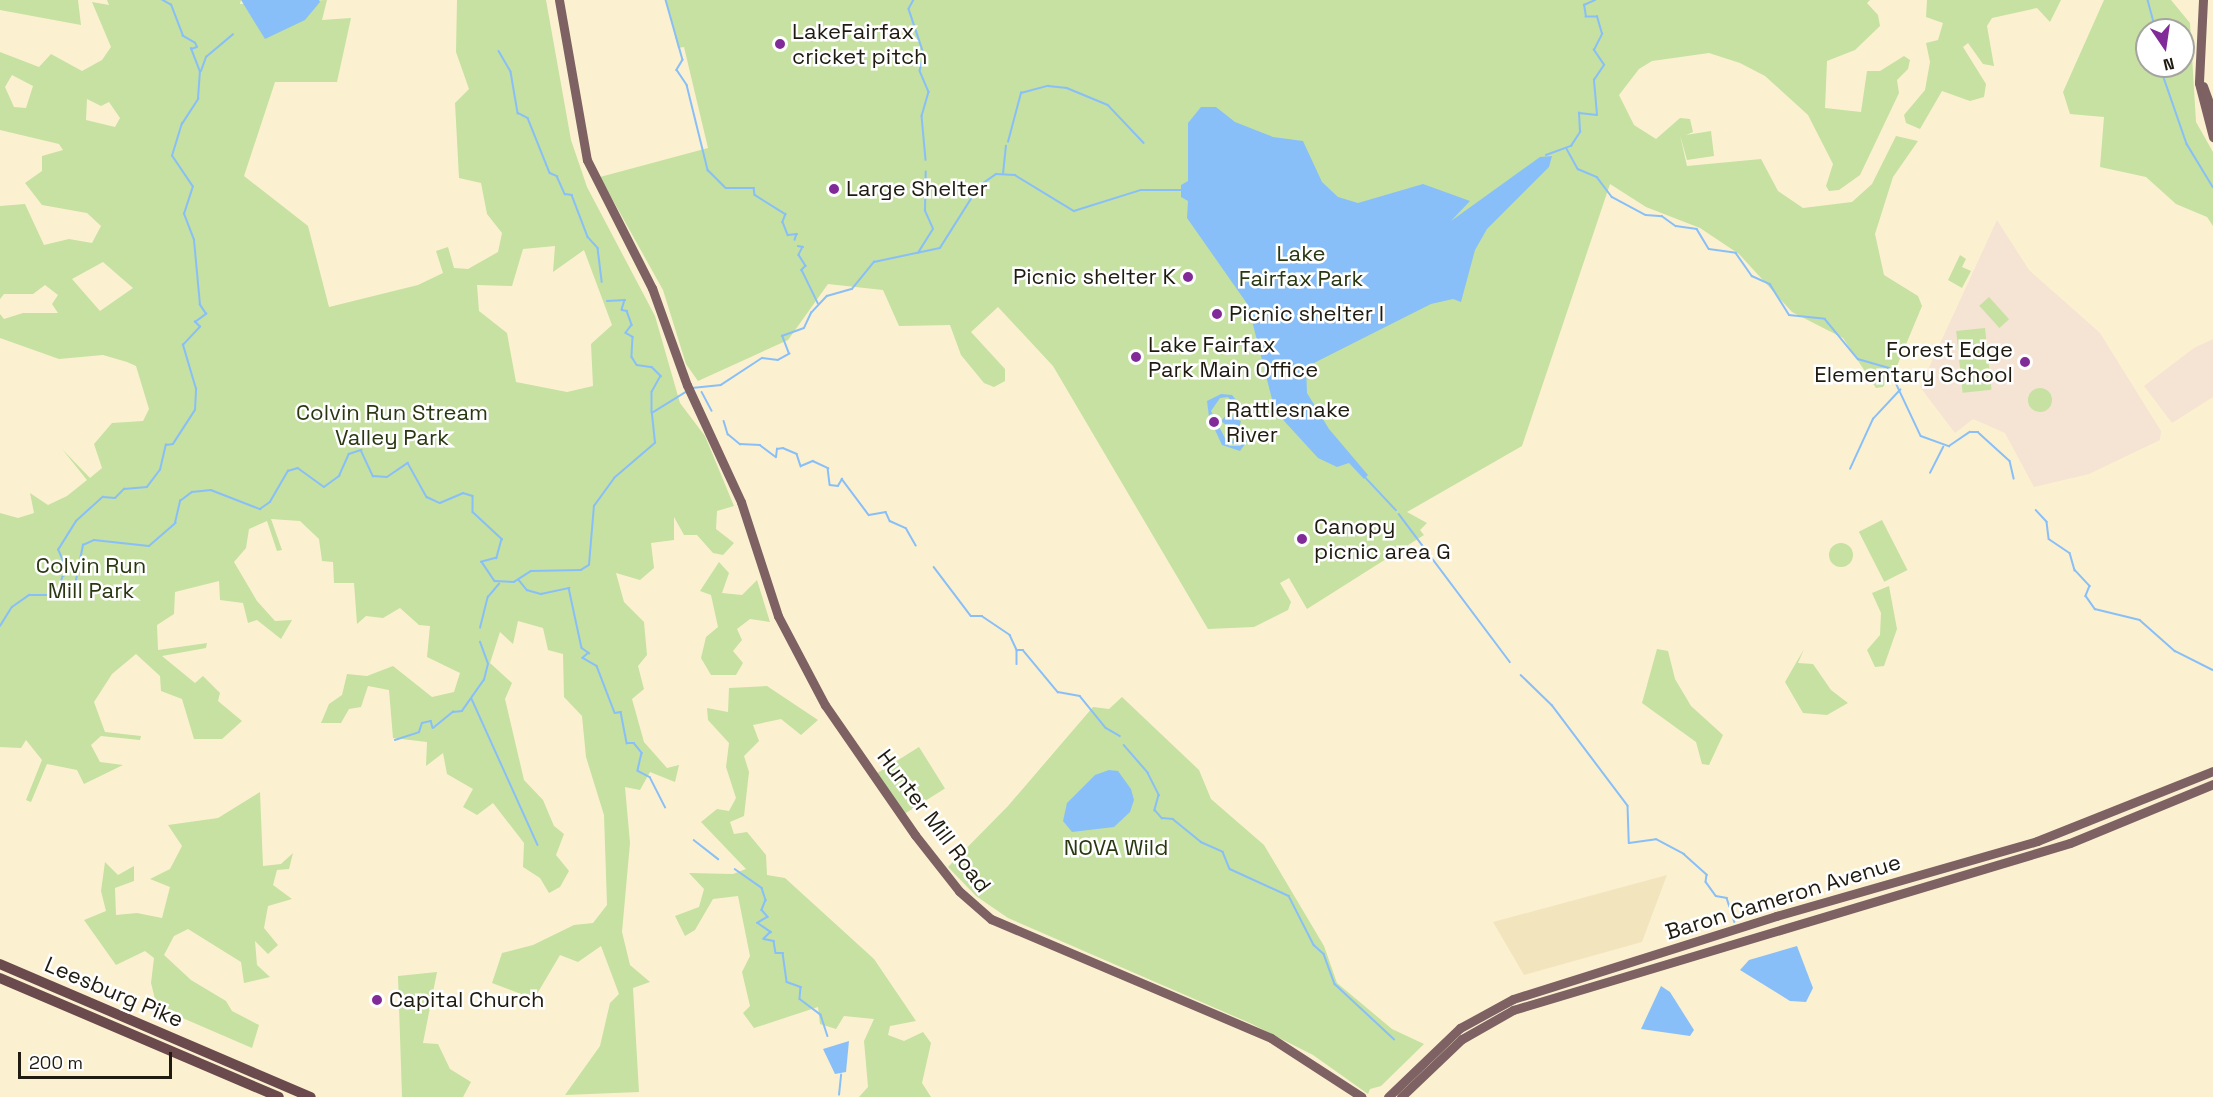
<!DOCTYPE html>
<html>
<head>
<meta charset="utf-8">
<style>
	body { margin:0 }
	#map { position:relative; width:2213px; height:1097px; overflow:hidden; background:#fbf1d0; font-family:"Space Grotesk",sans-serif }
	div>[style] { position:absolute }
	.built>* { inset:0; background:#f2e5bd }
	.education>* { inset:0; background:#f5e3d3 }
	.green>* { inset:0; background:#c6e1a1; transform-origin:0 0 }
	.round { border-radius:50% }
	.water>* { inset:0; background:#89bff8 }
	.stream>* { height:1.5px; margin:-0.75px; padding:0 0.75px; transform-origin:0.75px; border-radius:0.75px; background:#89bff8 }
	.major>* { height:9px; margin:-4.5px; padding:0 4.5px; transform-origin:4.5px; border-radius:4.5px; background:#7d6163 }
	.highway>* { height:10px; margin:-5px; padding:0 5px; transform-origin:5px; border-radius:5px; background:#6a4a4c }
	.dots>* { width:16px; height:16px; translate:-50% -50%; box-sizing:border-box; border:3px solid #fff; border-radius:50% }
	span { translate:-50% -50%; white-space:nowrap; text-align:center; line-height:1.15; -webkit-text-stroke:5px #fff; paint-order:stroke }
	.poi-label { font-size:22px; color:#1f1b10 }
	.left { translate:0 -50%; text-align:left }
	.right { translate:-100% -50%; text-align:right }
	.park-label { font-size:22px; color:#2a3812 }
	.street-label { font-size:22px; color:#1f1b10 }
	.north { position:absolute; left:2135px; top:18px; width:60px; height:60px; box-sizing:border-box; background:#fff; border:2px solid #a5a49f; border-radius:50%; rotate:167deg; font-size:16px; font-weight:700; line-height:24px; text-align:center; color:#1f1b10 }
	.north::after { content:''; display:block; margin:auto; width:21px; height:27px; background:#812b99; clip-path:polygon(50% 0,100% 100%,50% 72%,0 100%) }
	.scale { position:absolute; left:18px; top:1052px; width:154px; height:27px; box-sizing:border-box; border:3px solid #1f1b10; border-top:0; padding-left:8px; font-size:18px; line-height:21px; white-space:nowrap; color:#1f1b10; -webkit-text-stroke:4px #fff; paint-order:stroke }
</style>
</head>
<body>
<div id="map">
	<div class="built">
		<div style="clip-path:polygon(1667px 875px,1642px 942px,1524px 975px,1493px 922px)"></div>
	</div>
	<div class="education">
		<div style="clip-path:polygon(1997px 220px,2029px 270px,2100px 333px,2161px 431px,2160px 440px,2089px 474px,2034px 487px,2005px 433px,1973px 419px,1955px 433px,1920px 387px)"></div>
		<div style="clip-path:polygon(2213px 339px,2213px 397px,2172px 423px,2144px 386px,2194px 348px)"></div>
	</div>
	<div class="green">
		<div style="clip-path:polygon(0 0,78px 0,81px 25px,0 10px)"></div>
		<div style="clip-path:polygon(evenodd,107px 0,241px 0,240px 4px,327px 0,322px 20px,351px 18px,337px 82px,275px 82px,244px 176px,308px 226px,329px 307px,418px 285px,443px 273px,436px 251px,448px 247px,454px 268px,468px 269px,498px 252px,502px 233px,487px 214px,481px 183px,459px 178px,455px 103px,469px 89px,456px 52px,457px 0,546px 0,571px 140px,587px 187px,655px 316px,680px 403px,705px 436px,734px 506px,717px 511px,716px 529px,734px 543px,723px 555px,713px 553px,697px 535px,684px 535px,674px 517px,674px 540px,651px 543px,654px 568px,640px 580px,616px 573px,624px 602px,644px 622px,647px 655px,638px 666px,644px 689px,632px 699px,644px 742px,667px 768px,679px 765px,675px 782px,650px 772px,640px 790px,625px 787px,630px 843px,622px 932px,630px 965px,650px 982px,633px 988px,639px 1092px,565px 1095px,600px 1046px,610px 1003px,619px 994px,601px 946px,578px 962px,560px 955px,534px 999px,492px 983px,502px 953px,533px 945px,574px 925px,593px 923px,607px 905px,604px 815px,586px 757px,582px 716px,564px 697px,563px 654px,548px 650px,543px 628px,518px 621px,513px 644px,500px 632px,490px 663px,512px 683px,505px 699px,524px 780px,543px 800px,554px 826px,564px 834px,556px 855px,569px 871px,560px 887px,549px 893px,540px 878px,523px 867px,524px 843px,493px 803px,477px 815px,463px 807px,473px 789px,447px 774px,443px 753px,426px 766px,427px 742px,393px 738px,389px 690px,368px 686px,361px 707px,349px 709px,341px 723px,321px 723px,329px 704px,342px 695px,347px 674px,367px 676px,393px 666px,432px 697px,454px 692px,460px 673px,427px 657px,430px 626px,419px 625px,400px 608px,383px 618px,366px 616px,357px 624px,354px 583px,334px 583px,333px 562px,322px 561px,319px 539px,300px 521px,271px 519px,282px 550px,277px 551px,267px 521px,249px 529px,246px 548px,234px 562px,257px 601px,275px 621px,292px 620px,281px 639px,257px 620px,248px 623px,243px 603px,220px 600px,219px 581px,175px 592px,174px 614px,157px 625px,158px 650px,207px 643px,206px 648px,162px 656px,195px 683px,203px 676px,220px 693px,218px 701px,242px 721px,222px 739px,194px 739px,182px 699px,161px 691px,160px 676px,136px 654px,112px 674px,94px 702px,105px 732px,141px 736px,140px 740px,101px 736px,91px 745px,100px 762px,123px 765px,84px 784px,77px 770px,47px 764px,31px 802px,26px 800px,42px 760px,26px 740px,21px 748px,0 747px,0 513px,18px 518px,34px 513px,30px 493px,48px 505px,67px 496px,87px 480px,62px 449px,90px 478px,102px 468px,94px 444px,112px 423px,143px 421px,149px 409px,136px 366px,127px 362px,103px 355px,59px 359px,0 338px,0 314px,4px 319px,23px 313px,58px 313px,52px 304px,58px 295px,45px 285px,33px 294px,4px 294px,0 299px,0 206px,25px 204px,44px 245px,69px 239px,92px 243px,101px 226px,87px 213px,42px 205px,25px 183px,42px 171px,42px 156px,63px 150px,59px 144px,0 130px,0 52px,39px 67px,51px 54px,82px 71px,102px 60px,111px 47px,92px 2px,109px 5px,107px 0,12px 75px,33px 86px,26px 108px,14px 107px,5px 87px,12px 75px,107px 0,87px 99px,101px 106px,109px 102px,120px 118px,115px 127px,86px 120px,87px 99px,107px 0,555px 246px,553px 272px,584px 250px,612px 325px,591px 344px,593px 386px,567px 392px,516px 382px,507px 333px,479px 311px,477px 285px,512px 286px,523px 249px,555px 246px,107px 0,103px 262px,133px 288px,100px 311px,72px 279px,103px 262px)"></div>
		<div style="clip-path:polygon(666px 0,1870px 0,1867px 3px,1878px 15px,1880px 26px,1855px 50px,1827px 61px,1825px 108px,1861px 112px,1867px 71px,1880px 71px,1904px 56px,1910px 60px,1908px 69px,1897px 80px,1899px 93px,1860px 175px,1839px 190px,1829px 191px,1826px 186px,1833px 164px,1808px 115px,1765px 76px,1740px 63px,1709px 53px,1652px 61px,1639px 69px,1619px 95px,1634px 125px,1656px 139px,1680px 118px,1690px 119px,1693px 132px,1686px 135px,1711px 131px,1714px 156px,1687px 160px,1680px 135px,1687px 166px,1761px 159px,1778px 191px,1803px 208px,1852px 202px,1872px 184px,1896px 136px,1918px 141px,1893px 177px,1875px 234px,1884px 275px,1918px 296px,1922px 306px,1897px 366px,1883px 387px,1876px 388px,1843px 338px,1792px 312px,1739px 254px,1700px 228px,1646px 207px,1610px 184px,1522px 446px,1407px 512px,1427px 523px,1420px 530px,1424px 535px,1307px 609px,1289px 578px,1280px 583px,1291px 602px,1288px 610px,1254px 627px,1208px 629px,1053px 366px,998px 307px,971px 332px,1005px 369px,1005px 381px,994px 387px,984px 383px,961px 355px,950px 325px,899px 326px,883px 290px,828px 284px,788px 340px,698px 381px,686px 364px,663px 290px,600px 177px,708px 148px,684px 47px,678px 48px)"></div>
		<div style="clip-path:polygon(1927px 0,2061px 0,2050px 22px,2037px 8px,1992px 18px,1987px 26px,1994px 66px,1983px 64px,1968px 43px,1963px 47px,1986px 84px,1984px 97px,1970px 101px,1942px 91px,1920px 129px,1906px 123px,1904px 115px,1925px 90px,1930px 62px,1926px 43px,1938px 40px,1943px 23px,1926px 17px)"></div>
		<div style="clip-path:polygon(evenodd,2104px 0,2171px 0,2190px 23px,2196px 122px,2213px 152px,2213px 226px,2207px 217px,2176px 204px,2146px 177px,2100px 167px,2104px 117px,2070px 114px,2063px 92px,2104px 0,2147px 30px,2183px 30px,2183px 66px,2147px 66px,2147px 30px)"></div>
		<div style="clip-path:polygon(1960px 255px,1966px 259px,1962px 267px,1971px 271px,1962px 288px,1948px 280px)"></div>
		<div style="left:1989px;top:297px;width:30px;height:13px;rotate:48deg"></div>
		<div style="left:1985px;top:328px;width:62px;height:29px;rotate:84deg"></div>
		<div class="round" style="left:2028px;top:388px;width:24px;height:24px"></div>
		<div style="left:1882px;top:520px;width:56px;height:26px;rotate:63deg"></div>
		<div class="round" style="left:1829px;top:543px;width:24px;height:24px"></div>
		<div style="clip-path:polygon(719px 562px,729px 573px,722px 593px,742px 595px,757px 580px,770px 622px,750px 619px,737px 629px,742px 640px,733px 651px,743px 663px,736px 675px,711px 675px,701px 658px,706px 637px,718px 627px,711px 595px,700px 591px)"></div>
		<div style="clip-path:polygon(1889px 586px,1897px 629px,1884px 666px,1875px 667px,1867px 650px,1880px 635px,1881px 613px,1872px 593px)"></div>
		<div style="clip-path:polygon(1657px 649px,1668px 651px,1675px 679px,1691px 706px,1723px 735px,1709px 765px,1702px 764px,1696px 742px,1642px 703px)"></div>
		<div style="clip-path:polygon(1804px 649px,1798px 663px,1813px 664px,1831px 690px,1848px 703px,1827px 715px,1803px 713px,1785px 682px)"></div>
		<div style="clip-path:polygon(767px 686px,818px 720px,801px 735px,781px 719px,753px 725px,759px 741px,744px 756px,749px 772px,744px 816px,730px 822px,734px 834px,747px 832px,766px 855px,767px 875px,785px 878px,874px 959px,916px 1021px,890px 1026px,888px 1035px,904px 1041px,923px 1032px,931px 1043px,922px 1083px,931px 1097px,859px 1097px,868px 1087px,864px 1041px,874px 1019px,844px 1016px,836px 1029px,820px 1024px,818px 1007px,754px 1028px,743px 1013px,750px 1006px,742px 972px,750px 956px,738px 896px,713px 899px,695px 930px,685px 936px,675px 916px,699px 907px,704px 889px,689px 873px,733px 874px,746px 869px,701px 822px,717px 809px,729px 811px,736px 798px,726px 767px,729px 743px,708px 720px,707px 708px,728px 712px,729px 688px)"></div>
		<div style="clip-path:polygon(1122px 697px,1199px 770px,1211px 799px,1264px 845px,1324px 946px,1337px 983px,1392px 1029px,1424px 1044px,1381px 1086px,1370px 1089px,1368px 1094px,1313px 1055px,1252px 1024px,1008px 918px,976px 896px,948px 867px,1008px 806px,1093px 707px,1109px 709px)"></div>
		<div style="left:919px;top:747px;width:49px;height:49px;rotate:58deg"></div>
		<div style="clip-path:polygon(260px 792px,263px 866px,281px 864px,293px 853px,289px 869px,277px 870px,273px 885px,292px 899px,268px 906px,264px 928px,278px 945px,268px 954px,255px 941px,257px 965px,270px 977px,244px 983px,241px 962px,188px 929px,174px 936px,164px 955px,191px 980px,226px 1001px,232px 1011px,259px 1025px,252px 1048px,157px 1007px,151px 983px,154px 958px,145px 951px,116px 965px,84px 920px,106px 911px,101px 891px,105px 862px,118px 875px,134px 866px,134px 881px,115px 888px,116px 915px,137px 913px,162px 918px,170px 887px,150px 879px,170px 869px,182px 846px,168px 825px,218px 818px)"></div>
		<div style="clip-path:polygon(437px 972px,423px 1043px,438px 1044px,450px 1069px,471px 1082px,463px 1097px,402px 1097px,398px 976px)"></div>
	</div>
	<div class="water">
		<div style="clip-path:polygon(241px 0,319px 0,320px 2px,305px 20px,265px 39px)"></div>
		<div style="clip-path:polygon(1201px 107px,1216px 107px,1235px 122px,1273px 137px,1303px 141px,1322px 182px,1338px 197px,1358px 203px,1423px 184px,1470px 201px,1451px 221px,1540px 157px,1552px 156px,1549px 167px,1487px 229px,1475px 250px,1461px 302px,1453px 299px,1431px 304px,1306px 367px,1307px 393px,1329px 429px,1368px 475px,1364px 479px,1349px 463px,1337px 467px,1318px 458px,1275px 411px,1248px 305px,1187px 218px,1188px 201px,1181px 197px,1181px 185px,1188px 181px,1188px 123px)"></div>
		<div style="clip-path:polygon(1221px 394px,1232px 395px,1250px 418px,1246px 420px,1228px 397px,1220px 398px,1211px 411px,1229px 446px,1240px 446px,1254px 432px,1240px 451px,1222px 445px,1209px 417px,1207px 401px)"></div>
		<div style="clip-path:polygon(1231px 410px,1233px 418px,1241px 421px,1237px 435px,1244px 436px,1237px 445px,1231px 443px,1235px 436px,1226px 438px,1231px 429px,1221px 421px)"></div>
		<div style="clip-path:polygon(1109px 770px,1118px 771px,1131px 789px,1134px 800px,1130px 812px,1114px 827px,1072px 832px,1063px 821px,1067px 803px,1095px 775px)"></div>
		<div style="clip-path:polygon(1797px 946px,1813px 988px,1806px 1002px,1790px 1001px,1740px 970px,1749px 960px)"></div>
		<div style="clip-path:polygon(1661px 986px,1670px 992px,1694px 1030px,1690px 1036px,1641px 1029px)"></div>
		<div style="clip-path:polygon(849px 1041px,846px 1072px,835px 1074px,823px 1049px)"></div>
	</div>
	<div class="stream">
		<div style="left:666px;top:0;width:62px;rotate:74.2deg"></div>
		<div style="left:683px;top:60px;width:12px;rotate:121deg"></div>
		<div style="left:677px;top:70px;width:18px;rotate:56deg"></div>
		<div style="left:687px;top:85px;width:88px;rotate:76.1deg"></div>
		<div style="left:708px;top:170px;width:25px;rotate:45deg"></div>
		<div style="left:726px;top:188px;width:28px"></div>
		<div style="left:754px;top:188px;width:7px;rotate:82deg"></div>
		<div style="left:755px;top:195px;width:36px;rotate:32deg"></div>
		<div style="left:786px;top:214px;width:9px;rotate:111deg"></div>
		<div style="left:783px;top:222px;width:14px;rotate:69deg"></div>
		<div style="left:788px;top:235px;width:9px;rotate:-6deg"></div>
		<div style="left:797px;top:234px;width:6px;rotate:108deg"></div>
		<div style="left:914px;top:0;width:10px;rotate:119deg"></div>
		<div style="left:909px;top:9px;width:47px;rotate:71.6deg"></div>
		<div style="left:924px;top:54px;width:17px;rotate:103deg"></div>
		<div style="left:920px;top:71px;width:23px;rotate:67deg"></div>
		<div style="left:929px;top:92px;width:25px;rotate:106deg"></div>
		<div style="left:922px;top:116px;width:44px;rotate:84.8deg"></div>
		<div style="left:2148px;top:0;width:31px;rotate:75deg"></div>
		<div style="left:499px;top:51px;width:24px;rotate:60deg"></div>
		<div style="left:511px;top:72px;width:42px;rotate:80.3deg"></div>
		<div style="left:518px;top:113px;width:11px;rotate:27deg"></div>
		<div style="left:528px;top:118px;width:59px;rotate:68.2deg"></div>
		<div style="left:550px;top:173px;width:8px;rotate:23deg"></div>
		<div style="left:557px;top:176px;width:20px;rotate:66deg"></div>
		<div style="left:565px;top:194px;width:7px;rotate:8deg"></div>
		<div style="left:572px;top:195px;width:45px;rotate:69.1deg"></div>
		<div style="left:588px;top:237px;width:15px;rotate:48deg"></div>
		<div style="left:598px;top:248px;width:34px;rotate:83deg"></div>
		<div style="left:2160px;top:66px;width:83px;rotate:70.9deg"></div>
		<div style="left:2187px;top:144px;width:50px;rotate:58.8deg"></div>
		<div style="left:201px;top:71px;width:15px;rotate:-70deg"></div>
		<div style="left:206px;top:57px;width:35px;rotate:-40deg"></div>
		<div style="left:1008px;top:142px;width:51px;rotate:-75.1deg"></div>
		<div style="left:1021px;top:93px;width:28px;rotate:-15deg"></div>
		<div style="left:1048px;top:86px;width:19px;rotate:6deg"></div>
		<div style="left:1067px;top:88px;width:44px;rotate:22.5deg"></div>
		<div style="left:1108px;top:105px;width:52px;rotate:46.5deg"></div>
		<div style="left:1567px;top:149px;width:23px;rotate:61deg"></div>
		<div style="left:1578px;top:169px;width:21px;rotate:23deg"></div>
		<div style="left:1597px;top:177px;width:25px;rotate:53deg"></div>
		<div style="left:1612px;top:197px;width:38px;rotate:28deg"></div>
		<div style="left:1646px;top:215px;width:16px;rotate:4deg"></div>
		<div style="left:1662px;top:216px;width:17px;rotate:36deg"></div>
		<div style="left:1676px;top:226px;width:21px;rotate:8deg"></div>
		<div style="left:1697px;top:229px;width:23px;rotate:59deg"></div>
		<div style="left:1709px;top:249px;width:27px;rotate:8deg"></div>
		<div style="left:1736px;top:253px;width:28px;rotate:55deg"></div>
		<div style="left:1752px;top:276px;width:20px;rotate:24deg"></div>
		<div style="left:1770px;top:284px;width:36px;rotate:58deg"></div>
		<div style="left:1789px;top:315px;width:36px;rotate:6deg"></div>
		<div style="left:1825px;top:319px;width:52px;rotate:50.5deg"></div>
		<div style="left:1858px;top:359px;width:32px;rotate:16deg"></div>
		<div style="left:1889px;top:368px;width:75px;rotate:64.8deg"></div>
		<div style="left:1921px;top:436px;width:30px;rotate:20deg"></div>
		<div style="left:1949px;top:446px;width:25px;rotate:-34deg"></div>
		<div style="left:1970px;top:432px;width:8px"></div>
		<div style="left:1978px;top:432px;width:43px;rotate:42.2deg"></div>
		<div style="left:2010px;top:461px;width:18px;rotate:77deg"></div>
		<div style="left:1546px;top:155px;width:27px;rotate:-20deg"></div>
		<div style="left:1571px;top:146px;width:17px;rotate:-57deg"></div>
		<div style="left:1580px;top:132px;width:19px;rotate:-93deg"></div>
		<div style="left:1579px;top:113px;width:18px;rotate:6deg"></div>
		<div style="left:1597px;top:115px;width:35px;rotate:-95deg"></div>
		<div style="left:1594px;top:80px;width:18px;rotate:-56deg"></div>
		<div style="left:1604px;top:65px;width:18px;rotate:-124deg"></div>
		<div style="left:1594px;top:50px;width:18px;rotate:-63deg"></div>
		<div style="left:1602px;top:34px;width:18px;rotate:-106deg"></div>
		<div style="left:1597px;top:17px;width:11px;rotate:180deg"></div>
		<div style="left:1586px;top:17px;width:12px;rotate:-99deg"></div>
		<div style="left:1584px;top:5px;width:12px;rotate:-24deg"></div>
		<div style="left:1003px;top:174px;width:28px;rotate:-84deg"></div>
		<div style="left:798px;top:246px;width:5px;rotate:11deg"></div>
		<div style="left:803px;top:247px;width:9px;rotate:117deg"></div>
		<div style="left:799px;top:255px;width:13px;rotate:58deg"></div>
		<div style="left:806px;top:266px;width:6px;rotate:135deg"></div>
		<div style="left:802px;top:270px;width:37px;rotate:64deg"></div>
		<div style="left:918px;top:253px;width:28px;rotate:-58deg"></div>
		<div style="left:933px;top:229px;width:20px;rotate:-114deg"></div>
		<div style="left:925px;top:211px;width:39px;rotate:-89deg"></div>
		<div style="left:607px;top:301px;width:18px;rotate:-3deg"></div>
		<div style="left:625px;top:300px;width:10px;rotate:107deg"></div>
		<div style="left:622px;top:310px;width:5px;rotate:11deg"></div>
		<div style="left:627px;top:311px;width:15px;rotate:70deg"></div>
		<div style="left:632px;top:325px;width:10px;rotate:127deg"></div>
		<div style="left:626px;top:333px;width:8px;rotate:30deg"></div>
		<div style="left:633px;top:337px;width:20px;rotate:93deg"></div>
		<div style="left:632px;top:357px;width:9px;rotate:58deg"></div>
		<div style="left:637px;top:365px;width:15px;rotate:8deg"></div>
		<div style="left:652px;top:367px;width:13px;rotate:45deg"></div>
		<div style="left:661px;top:376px;width:18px;rotate:119deg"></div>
		<div style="left:652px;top:392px;width:20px;rotate:90deg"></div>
		<div style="left:692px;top:388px;width:29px;rotate:-6deg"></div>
		<div style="left:721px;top:385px;width:49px;rotate:-33.4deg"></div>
		<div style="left:762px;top:358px;width:16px;rotate:7deg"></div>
		<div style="left:778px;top:360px;width:13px;rotate:-29deg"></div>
		<div style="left:789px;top:354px;width:19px;rotate:-111deg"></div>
		<div style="left:782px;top:336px;width:23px;rotate:-20deg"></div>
		<div style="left:804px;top:328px;width:17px;rotate:-65deg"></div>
		<div style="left:811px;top:313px;width:23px;rotate:-47deg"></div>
		<div style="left:827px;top:296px;width:26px;rotate:-16deg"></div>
		<div style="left:852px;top:289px;width:35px;rotate:-51deg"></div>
		<div style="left:874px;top:262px;width:67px;rotate:-12deg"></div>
		<div style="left:940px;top:248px;width:73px;rotate:-57.8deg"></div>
		<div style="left:979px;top:186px;width:21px;rotate:-35deg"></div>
		<div style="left:996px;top:174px;width:19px;rotate:3deg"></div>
		<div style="left:1015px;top:175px;width:69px;rotate:31.4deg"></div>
		<div style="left:1074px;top:211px;width:70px;rotate:-17.4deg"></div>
		<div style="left:1141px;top:190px;width:40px"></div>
		<div style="left:702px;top:392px;width:21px;rotate:62deg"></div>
		<div style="left:724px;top:421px;width:14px;rotate:73deg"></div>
		<div style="left:728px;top:434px;width:16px;rotate:40deg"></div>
		<div style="left:740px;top:444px;width:20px;rotate:3deg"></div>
		<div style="left:760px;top:445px;width:20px;rotate:37deg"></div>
		<div style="left:776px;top:457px;width:8px;rotate:-83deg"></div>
		<div style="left:777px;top:449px;width:6px;rotate:-9deg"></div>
		<div style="left:783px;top:448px;width:15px;rotate:23deg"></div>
		<div style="left:797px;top:454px;width:13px;rotate:72deg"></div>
		<div style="left:801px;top:466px;width:13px;rotate:-23deg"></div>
		<div style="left:813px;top:461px;width:17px;rotate:25deg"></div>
		<div style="left:828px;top:468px;width:17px;rotate:83deg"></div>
		<div style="left:830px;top:485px;width:8px;rotate:7deg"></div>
		<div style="left:838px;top:486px;width:8px;rotate:-60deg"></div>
		<div style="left:842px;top:479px;width:45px;rotate:53.1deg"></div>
		<div style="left:869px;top:515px;width:17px;rotate:-10deg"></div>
		<div style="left:886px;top:512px;width:10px;rotate:66deg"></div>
		<div style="left:890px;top:521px;width:17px;rotate:24deg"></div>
		<div style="left:906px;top:528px;width:20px;rotate:60deg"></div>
		<div style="left:1850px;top:469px;width:55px;rotate:-65.3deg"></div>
		<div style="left:1873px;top:419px;width:40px;rotate:-47deg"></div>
		<div style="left:1930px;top:473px;width:29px;rotate:-63deg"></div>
		<div style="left:1366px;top:478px;width:44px;rotate:46.8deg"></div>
		<div style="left:2036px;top:510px;width:16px;rotate:47deg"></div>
		<div style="left:2047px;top:522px;width:17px;rotate:83deg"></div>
		<div style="left:2049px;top:539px;width:25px;rotate:34deg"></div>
		<div style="left:2070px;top:553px;width:18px;rotate:74deg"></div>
		<div style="left:2075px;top:570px;width:22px;rotate:47deg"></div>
		<div style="left:2090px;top:586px;width:11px;rotate:112deg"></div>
		<div style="left:2086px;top:596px;width:16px;rotate:55deg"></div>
		<div style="left:2095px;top:609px;width:46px;rotate:13.7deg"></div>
		<div style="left:2140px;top:620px;width:47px;rotate:41.5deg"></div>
		<div style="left:2175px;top:651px;width:42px;rotate:26.6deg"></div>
		<div style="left:1399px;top:514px;width:185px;rotate:53.1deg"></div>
		<div style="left:934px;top:567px;width:61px;rotate:52.9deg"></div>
		<div style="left:971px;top:616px;width:11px"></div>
		<div style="left:982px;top:616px;width:34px;rotate:34deg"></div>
		<div style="left:1010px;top:635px;width:17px;rotate:65deg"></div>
		<div style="left:1017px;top:650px;width:6px"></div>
		<div style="left:1023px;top:650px;width:55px;rotate:50.2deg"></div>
		<div style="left:1058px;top:692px;width:22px;rotate:10deg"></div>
		<div style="left:1080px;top:696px;width:41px;rotate:50.9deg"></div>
		<div style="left:1106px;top:728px;width:16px;rotate:30deg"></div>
		<div style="left:519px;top:580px;width:13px;rotate:51deg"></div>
		<div style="left:527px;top:590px;width:15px;rotate:16deg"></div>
		<div style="left:541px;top:594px;width:29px;rotate:-12deg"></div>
		<div style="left:569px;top:588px;width:61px;rotate:77.8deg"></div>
		<div style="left:582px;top:648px;width:9px;rotate:36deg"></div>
		<div style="left:589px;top:653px;width:8px;rotate:140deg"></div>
		<div style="left:583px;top:658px;width:16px;rotate:30deg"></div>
		<div style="left:597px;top:666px;width:50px;rotate:69deg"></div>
		<div style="left:615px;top:713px;width:6px;rotate:-9deg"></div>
		<div style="left:621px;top:712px;width:32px;rotate:79deg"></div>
		<div style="left:627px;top:743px;width:7px"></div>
		<div style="left:634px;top:743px;width:13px;rotate:51deg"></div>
		<div style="left:642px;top:753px;width:18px;rotate:103deg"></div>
		<div style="left:638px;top:771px;width:13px;rotate:27deg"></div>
		<div style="left:650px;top:777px;width:34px;rotate:63deg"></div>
		<div style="left:58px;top:595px;width:18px;rotate:-77deg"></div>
		<div style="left:62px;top:577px;width:7px;rotate:-34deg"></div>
		<div style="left:68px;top:573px;width:25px;rotate:-113deg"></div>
		<div style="left:58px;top:550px;width:34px;rotate:-58deg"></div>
		<div style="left:76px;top:521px;width:36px;rotate:-42deg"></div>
		<div style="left:103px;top:497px;width:12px;rotate:5deg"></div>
		<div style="left:115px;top:498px;width:13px;rotate:-45deg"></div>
		<div style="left:124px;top:489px;width:23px;rotate:-5deg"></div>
		<div style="left:147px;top:487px;width:21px;rotate:-53deg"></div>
		<div style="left:160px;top:470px;width:26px;rotate:-77deg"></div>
		<div style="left:166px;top:445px;width:7px;rotate:-8deg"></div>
		<div style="left:173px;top:444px;width:40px;rotate:-57.1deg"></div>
		<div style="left:195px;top:410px;width:21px;rotate:-87deg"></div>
		<div style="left:196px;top:389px;width:46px;rotate:-106.5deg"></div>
		<div style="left:183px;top:345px;width:25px;rotate:-47deg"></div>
		<div style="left:200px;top:327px;width:7px;rotate:-135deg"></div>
		<div style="left:195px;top:322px;width:14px;rotate:-36deg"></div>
		<div style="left:206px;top:314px;width:11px;rotate:-124deg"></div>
		<div style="left:200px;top:305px;width:65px;rotate:-95.3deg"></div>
		<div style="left:194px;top:240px;width:28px;rotate:-111deg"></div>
		<div style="left:184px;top:214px;width:28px;rotate:-72deg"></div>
		<div style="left:193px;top:187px;width:37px;rotate:-124deg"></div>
		<div style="left:172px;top:156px;width:34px;rotate:-73deg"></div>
		<div style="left:182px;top:124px;width:30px;rotate:-57deg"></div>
		<div style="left:198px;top:99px;width:27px;rotate:-86deg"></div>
		<div style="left:200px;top:72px;width:25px;rotate:-111deg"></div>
		<div style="left:191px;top:49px;width:6px;rotate:-18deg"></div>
		<div style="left:197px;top:47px;width:4px;rotate:-117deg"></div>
		<div style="left:195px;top:43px;width:14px;rotate:-150deg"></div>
		<div style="left:183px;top:36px;width:33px;rotate:-111deg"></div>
		<div style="left:171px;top:5px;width:10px;rotate:-151deg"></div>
		<div style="left:0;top:626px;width:22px;rotate:-58deg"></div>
		<div style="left:12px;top:607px;width:21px;rotate:-35deg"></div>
		<div style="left:29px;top:595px;width:29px"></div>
		<div style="left:58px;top:595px;width:17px;rotate:-17deg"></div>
		<div style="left:74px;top:590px;width:46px;rotate:-78.7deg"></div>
		<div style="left:83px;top:545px;width:12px;rotate:-24deg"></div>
		<div style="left:94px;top:540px;width:55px;rotate:6.2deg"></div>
		<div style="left:149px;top:546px;width:35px;rotate:-41deg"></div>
		<div style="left:175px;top:523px;width:23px;rotate:-77deg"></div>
		<div style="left:180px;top:501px;width:15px;rotate:-37deg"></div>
		<div style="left:192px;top:492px;width:19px;rotate:-6deg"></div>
		<div style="left:211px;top:490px;width:53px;rotate:21.2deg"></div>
		<div style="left:260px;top:509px;width:12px;rotate:-35deg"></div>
		<div style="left:270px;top:502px;width:36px;rotate:-60deg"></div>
		<div style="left:288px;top:471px;width:10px;rotate:-17deg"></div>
		<div style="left:298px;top:468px;width:32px;rotate:36deg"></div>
		<div style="left:324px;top:487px;width:19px;rotate:-36deg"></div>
		<div style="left:339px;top:476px;width:24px;rotate:-66deg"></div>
		<div style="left:349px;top:454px;width:13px;rotate:-18deg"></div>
		<div style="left:361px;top:450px;width:29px;rotate:65deg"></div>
		<div style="left:373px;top:476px;width:14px;rotate:4deg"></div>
		<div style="left:387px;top:477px;width:25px;rotate:-34deg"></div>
		<div style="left:408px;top:463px;width:39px;rotate:61deg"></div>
		<div style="left:427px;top:497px;width:14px;rotate:25deg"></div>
		<div style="left:440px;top:503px;width:25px;rotate:-23deg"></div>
		<div style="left:463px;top:493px;width:10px;rotate:17deg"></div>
		<div style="left:473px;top:496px;width:16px;rotate:90deg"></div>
		<div style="left:473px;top:512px;width:40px;rotate:43deg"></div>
		<div style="left:502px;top:539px;width:20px;rotate:105deg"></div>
		<div style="left:497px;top:558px;width:16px;rotate:165deg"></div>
		<div style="left:482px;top:562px;width:23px;rotate:56deg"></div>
		<div style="left:495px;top:581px;width:19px;rotate:3deg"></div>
		<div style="left:514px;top:582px;width:20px;rotate:-33deg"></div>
		<div style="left:531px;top:571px;width:50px;rotate:-1.1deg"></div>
		<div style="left:581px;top:570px;width:9px;rotate:-32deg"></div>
		<div style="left:589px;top:565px;width:59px;rotate:-85.2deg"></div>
		<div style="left:594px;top:506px;width:34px;rotate:-54deg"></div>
		<div style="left:614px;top:478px;width:54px;rotate:-40.5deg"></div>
		<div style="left:655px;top:443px;width:30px;rotate:-96deg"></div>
		<div style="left:652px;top:413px;width:39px;rotate:-32deg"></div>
		<div style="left:480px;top:628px;width:32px;rotate:-76deg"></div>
		<div style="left:488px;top:597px;width:17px;rotate:-50deg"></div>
		<div style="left:1017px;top:650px;width:14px;rotate:90deg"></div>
		<div style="left:1521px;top:675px;width:43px;rotate:44.1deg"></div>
		<div style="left:1552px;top:705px;width:126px;rotate:53deg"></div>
		<div style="left:1628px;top:806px;width:37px;rotate:88deg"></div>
		<div style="left:1629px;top:843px;width:27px;rotate:-8deg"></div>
		<div style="left:1656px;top:839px;width:32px;rotate:28deg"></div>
		<div style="left:1684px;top:854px;width:31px;rotate:42deg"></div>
		<div style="left:1707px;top:875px;width:7px;rotate:98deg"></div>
		<div style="left:1706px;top:882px;width:17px;rotate:54deg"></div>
		<div style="left:1716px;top:896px;width:11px;rotate:10deg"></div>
		<div style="left:1727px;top:898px;width:25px;rotate:72deg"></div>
		<div style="left:472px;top:699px;width:160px;rotate:65.7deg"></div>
		<div style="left:395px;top:740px;width:25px;rotate:-18deg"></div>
		<div style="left:419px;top:732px;width:9px;rotate:-72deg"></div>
		<div style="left:422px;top:723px;width:9px;rotate:-13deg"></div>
		<div style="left:431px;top:721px;width:7px;rotate:74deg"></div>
		<div style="left:433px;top:728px;width:26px;rotate:-39deg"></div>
		<div style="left:453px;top:712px;width:9px;rotate:-6deg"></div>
		<div style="left:462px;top:711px;width:38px;rotate:-55deg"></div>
		<div style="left:484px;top:680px;width:16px;rotate:-76deg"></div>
		<div style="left:488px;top:664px;width:23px;rotate:-110deg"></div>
		<div style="left:1124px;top:745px;width:37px;rotate:49deg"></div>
		<div style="left:1148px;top:773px;width:25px;rotate:63deg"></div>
		<div style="left:1159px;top:795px;width:16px;rotate:105deg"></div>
		<div style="left:1155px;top:810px;width:11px;rotate:49deg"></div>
		<div style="left:1162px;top:818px;width:11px;rotate:5deg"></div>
		<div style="left:1173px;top:819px;width:36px;rotate:39deg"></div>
		<div style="left:1201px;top:842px;width:24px;rotate:24deg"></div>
		<div style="left:1223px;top:852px;width:18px;rotate:68deg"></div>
		<div style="left:1230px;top:869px;width:65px;rotate:24.6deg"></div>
		<div style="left:1289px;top:896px;width:55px;rotate:63deg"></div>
		<div style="left:1314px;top:945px;width:13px;rotate:42deg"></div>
		<div style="left:1324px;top:954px;width:32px;rotate:70deg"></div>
		<div style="left:1335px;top:984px;width:81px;rotate:43deg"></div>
		<div style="left:694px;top:840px;width:31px;rotate:38deg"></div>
		<div style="left:735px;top:869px;width:33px;rotate:35deg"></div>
		<div style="left:762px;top:888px;width:13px;rotate:72deg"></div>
		<div style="left:766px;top:900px;width:11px;rotate:112deg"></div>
		<div style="left:762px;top:910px;width:9px;rotate:49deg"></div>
		<div style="left:768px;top:917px;width:12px;rotate:149deg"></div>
		<div style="left:758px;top:923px;width:16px;rotate:35deg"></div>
		<div style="left:771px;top:932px;width:10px;rotate:135deg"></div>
		<div style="left:764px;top:939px;width:10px;rotate:11deg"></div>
		<div style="left:774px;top:941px;width:12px;rotate:81deg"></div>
		<div style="left:776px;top:953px;width:7px"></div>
		<div style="left:783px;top:953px;width:29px;rotate:82deg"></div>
		<div style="left:787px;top:982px;width:15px;rotate:20deg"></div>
		<div style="left:801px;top:987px;width:12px;rotate:95deg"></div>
		<div style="left:800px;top:999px;width:26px;rotate:37deg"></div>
		<div style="left:821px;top:1015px;width:22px;rotate:72deg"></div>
		<div style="left:839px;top:1095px;width:20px;rotate:-84deg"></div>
	</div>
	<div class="major">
		<div style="left:559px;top:0;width:162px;rotate:80.1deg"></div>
		<div style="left:587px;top:160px;width:144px;rotate:63.1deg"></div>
		<div style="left:652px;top:288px;width:103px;rotate:70.2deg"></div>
		<div style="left:687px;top:385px;width:129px;rotate:65.2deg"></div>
		<div style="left:741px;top:502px;width:120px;rotate:72deg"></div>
		<div style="left:778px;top:616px;width:101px;rotate:62.2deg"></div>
		<div style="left:825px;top:705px;width:158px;rotate:55.3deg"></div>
		<div style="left:915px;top:835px;width:71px;rotate:51.8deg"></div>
		<div style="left:959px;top:891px;width:43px;rotate:41.2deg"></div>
		<div style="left:991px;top:919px;width:304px;rotate:23deg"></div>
		<div style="left:1271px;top:1038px;width:108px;rotate:33deg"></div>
		<div style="left:2203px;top:0;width:83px;rotate:92.8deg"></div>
		<div style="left:2199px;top:83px;width:56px;rotate:75.5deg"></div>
		<div style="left:2203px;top:86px;width:29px;rotate:70deg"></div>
		<div style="left:1388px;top:1097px;width:100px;rotate:-43.8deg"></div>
		<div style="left:1460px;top:1028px;width:60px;rotate:-28.7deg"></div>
		<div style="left:1513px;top:999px;width:276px;rotate:-17.5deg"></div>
		<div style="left:1776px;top:916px;width:272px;rotate:-16deg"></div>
		<div style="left:2037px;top:841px;width:189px;rotate:-21.7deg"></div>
		<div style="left:1401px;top:1097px;width:84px;rotate:-43.6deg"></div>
		<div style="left:1462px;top:1039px;width:59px;rotate:-29.6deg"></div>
		<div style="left:1513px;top:1010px;width:581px;rotate:-16.69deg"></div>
		<div style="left:2070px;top:843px;width:155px;rotate:-22.4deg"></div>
	</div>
	<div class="highway">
		<div style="left:0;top:964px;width:338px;rotate:23.2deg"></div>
		<div style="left:0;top:978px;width:303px;rotate:23.1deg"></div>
	</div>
	<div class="dots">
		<div style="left:780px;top:44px;background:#812b99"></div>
		<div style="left:834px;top:189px;background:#812b99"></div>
		<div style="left:1188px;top:277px;background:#812b99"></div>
		<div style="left:1217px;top:314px;background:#812b99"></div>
		<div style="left:1136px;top:357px;background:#812b99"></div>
		<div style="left:2025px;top:362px;background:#812b99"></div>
		<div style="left:1214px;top:422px;background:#812b99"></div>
		<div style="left:1302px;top:539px;background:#812b99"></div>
		<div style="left:377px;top:1000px;background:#812b99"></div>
	</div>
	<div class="poi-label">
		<span class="left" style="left:792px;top:44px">LakeFairfax<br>cricket pitch</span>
		<span class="left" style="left:846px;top:189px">Large Shelter</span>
		<span class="right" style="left:1176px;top:277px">Picnic shelter K</span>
		<span class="left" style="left:1229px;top:314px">Picnic shelter I</span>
		<span class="left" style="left:1148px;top:357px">Lake Fairfax<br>Park Main Office</span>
		<span class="right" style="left:2013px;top:362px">Forest Edge<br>Elementary School</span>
		<span class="left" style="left:1226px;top:422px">Rattlesnake<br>River</span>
		<span class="left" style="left:1314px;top:539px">Canopy<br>picnic area G</span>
		<span class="left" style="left:389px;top:1000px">Capital Church</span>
	</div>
	<div class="park-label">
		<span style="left:1301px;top:266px">Lake<br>Fairfax Park</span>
		<span style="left:392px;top:425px">Colvin Run Stream<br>Valley Park</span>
		<span style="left:91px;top:578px">Colvin Run<br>Mill Park</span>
		<span style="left:1116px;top:848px">NOVA Wild</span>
	</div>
	<div class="street-label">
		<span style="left:934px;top:821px;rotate:53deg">Hunter Mill Road</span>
		<span style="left:1783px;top:897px;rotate:-17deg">Baron Cameron Avenue</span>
		<span style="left:114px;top:992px;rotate:23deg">Leesburg Pike</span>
	</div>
	<div class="north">N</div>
	<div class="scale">200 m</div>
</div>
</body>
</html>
